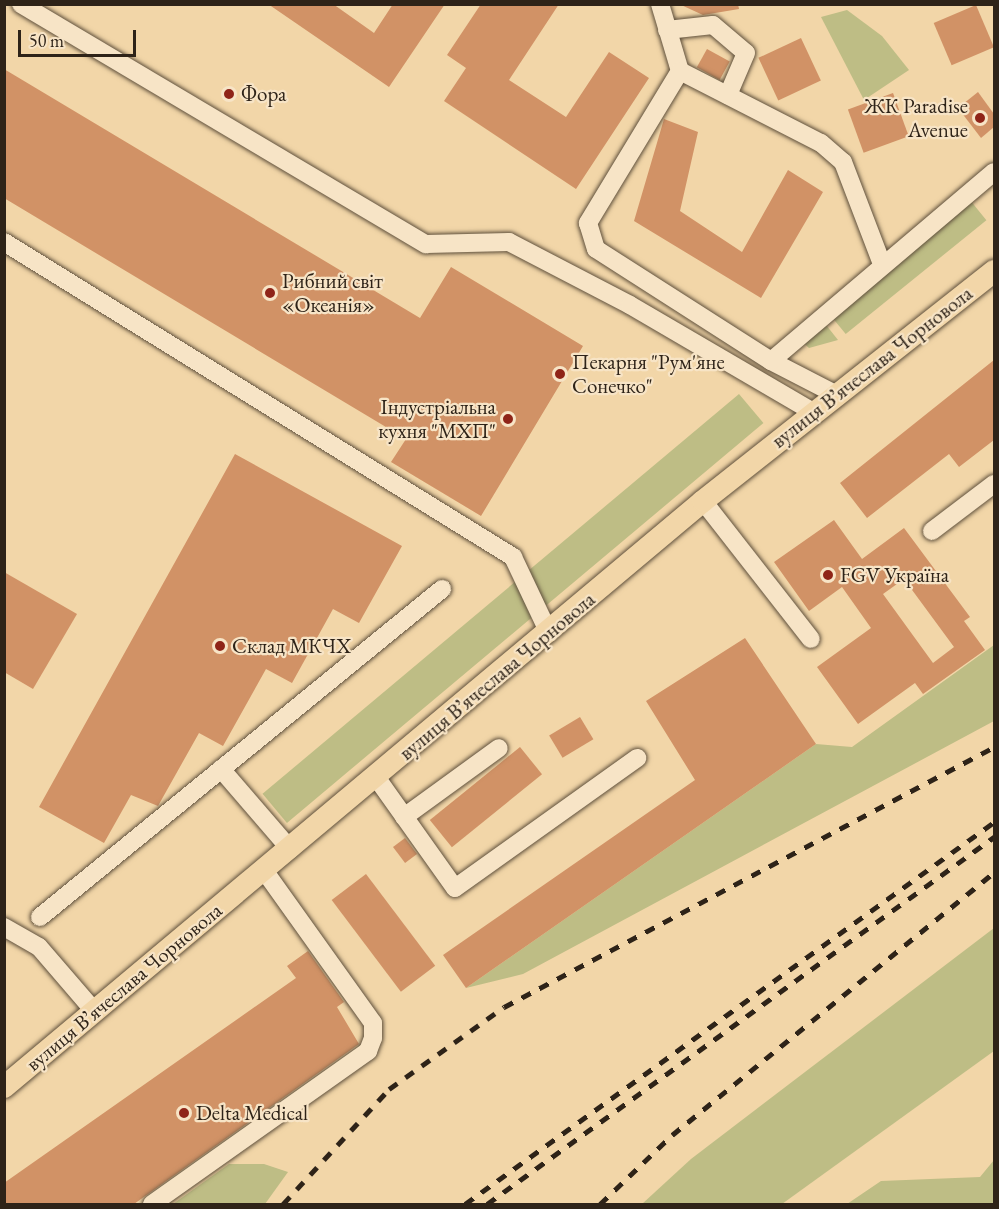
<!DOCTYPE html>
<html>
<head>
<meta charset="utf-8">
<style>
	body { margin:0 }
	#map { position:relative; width:999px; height:1209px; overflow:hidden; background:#f2d6a8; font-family:"EB Garamond",serif }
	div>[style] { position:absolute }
	.green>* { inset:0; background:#bebd85; transform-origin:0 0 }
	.building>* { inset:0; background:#d19266; transform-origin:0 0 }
	.roads { filter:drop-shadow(0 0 2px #5f503c) drop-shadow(0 0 2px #5f503c) }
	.minor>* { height:18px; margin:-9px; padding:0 9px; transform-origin:9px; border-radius:9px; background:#f7e4c6 }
	.major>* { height:22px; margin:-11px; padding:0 11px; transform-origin:11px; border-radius:11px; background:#f2d6a8 }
	.rail>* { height:4.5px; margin-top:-2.25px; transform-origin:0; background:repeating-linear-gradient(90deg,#2e2318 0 10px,transparent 0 20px) }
	.dots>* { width:16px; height:16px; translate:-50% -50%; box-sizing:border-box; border:3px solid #f7e4c6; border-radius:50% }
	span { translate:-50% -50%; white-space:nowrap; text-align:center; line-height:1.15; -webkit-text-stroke:4.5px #f7e4c6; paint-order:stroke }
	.poi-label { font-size:21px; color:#2e2318 }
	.left { translate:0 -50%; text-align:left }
	.right { translate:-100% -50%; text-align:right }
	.street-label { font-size:21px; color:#2e2318 }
	.frame { position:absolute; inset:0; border:6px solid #2e2318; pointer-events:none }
	.scale { position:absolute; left:18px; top:30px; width:118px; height:27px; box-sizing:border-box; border:3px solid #2e2318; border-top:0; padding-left:8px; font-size:18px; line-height:21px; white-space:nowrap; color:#2e2318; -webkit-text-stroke:4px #f7e4c6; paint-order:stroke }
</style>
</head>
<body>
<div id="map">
	<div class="green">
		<div style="clip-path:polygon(847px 10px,882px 36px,909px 70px,864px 100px,821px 17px)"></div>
		<div style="left:970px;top:200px;width:26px;height:181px;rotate:51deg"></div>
		<div style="clip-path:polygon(823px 321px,838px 340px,809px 348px,800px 340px)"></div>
		<div style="left:739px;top:394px;width:38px;height:622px;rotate:50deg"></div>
		<div style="clip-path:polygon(994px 645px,994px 721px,523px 974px,466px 988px,816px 744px,852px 747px)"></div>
		<div style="clip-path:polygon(994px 928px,994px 1051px,782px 1204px,642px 1204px,691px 1159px)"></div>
		<div style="clip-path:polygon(994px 1160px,994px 1204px,847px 1204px,881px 1181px,980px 1177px)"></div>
		<div style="clip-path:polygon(229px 1164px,264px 1164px,288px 1172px,265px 1204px,173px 1204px)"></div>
	</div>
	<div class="building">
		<div style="clip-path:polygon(268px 4px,333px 4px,374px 33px,393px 4px,445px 4px,389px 87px)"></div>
		<div style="clip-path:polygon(481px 4px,559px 4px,509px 80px,566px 117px,609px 52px,649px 78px,576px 189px,444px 101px,466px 68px,447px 55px)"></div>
		<div style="clip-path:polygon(679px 4px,738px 4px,739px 9px,703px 15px)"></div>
		<div style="left:976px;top:5px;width:46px;height:46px;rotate:67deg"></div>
		<div style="left:801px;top:38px;width:47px;height:47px;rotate:65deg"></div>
		<div style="left:707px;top:49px;width:26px;height:21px;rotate:29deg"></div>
		<div style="clip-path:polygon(4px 69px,420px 318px,451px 267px,583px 346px,481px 516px,391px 462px,406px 439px,4px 198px)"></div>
		<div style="clip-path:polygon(978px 92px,994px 114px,994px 127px,981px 138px,958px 108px)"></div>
		<div style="left:893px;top:93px;width:46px;height:48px;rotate:70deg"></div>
		<div style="clip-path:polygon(664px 119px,698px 132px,680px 211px,742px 252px,788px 170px,823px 192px,761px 298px,634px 221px)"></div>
		<div style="clip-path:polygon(994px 360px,994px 440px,959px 467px,949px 454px,867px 518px,840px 483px)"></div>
		<div style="clip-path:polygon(235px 454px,402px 546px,359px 623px,333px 609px,292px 683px,266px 669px,223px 746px,199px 733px,158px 806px,131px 795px,104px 843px,39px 807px)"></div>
		<div style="clip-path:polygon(evenodd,834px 520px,862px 559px,904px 528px,970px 617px,964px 621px,985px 650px,923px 694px,915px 683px,858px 724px,817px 667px,871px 628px,842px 587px,809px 611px,774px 562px,834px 520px,904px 579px,954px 647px,933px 663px,883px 594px,904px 579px)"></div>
		<div style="clip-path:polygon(4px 572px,77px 614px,33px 689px,4px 672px)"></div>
		<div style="clip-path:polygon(745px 638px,816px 744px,466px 988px,443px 955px,695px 780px,646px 701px)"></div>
		<div style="left:580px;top:717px;width:26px;height:36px;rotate:59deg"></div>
		<div style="left:520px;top:747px;width:35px;height:116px;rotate:51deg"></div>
		<div style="left:405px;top:838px;width:20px;height:15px;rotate:53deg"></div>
		<div style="left:366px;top:874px;width:115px;height:43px;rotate:53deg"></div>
		<div style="clip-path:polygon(308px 951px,344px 1002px,337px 1007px,359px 1044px,134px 1204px,4px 1204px,4px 1183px,296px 978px,287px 966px)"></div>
	</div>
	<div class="roads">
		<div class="minor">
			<div style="left:21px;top:4px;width:471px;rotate:30.7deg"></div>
			<div style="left:426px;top:244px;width:83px;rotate:-1.4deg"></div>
			<div style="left:509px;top:242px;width:136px;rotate:27.5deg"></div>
			<div style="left:630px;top:305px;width:212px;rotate:30.3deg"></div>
			<div style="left:660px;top:4px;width:70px;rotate:73.4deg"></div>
			<div style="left:680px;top:71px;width:158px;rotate:27.1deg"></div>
			<div style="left:821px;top:143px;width:29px;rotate:41deg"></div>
			<div style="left:843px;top:162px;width:109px;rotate:69.1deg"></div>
			<div style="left:667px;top:30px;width:46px;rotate:-6.2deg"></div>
			<div style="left:713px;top:25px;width:43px;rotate:40.3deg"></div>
			<div style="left:746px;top:53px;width:46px;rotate:113.2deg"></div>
			<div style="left:680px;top:71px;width:178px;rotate:121.2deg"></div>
			<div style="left:588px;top:223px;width:27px;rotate:73deg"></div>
			<div style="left:596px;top:249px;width:208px;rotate:32.6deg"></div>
			<div style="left:4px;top:242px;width:599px;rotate:31.75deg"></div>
			<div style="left:513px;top:557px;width:84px;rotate:64.7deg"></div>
			<div style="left:835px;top:394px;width:72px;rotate:-152.7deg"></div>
			<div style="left:771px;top:361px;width:292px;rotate:-40.3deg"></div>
			<div style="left:703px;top:501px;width:175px;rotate:52deg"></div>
			<div style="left:932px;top:531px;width:78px;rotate:-37.2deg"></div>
			<div style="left:221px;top:769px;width:106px;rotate:49.2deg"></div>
			<div style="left:376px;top:777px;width:136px;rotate:54.6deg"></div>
			<div style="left:455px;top:888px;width:224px;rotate:-35.5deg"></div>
			<div style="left:404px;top:817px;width:117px;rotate:-36deg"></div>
			<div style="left:40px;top:917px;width:519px;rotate:-39.21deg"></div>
			<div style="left:4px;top:927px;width:40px;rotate:29.7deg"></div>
			<div style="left:39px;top:947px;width:86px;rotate:49.3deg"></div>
			<div style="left:152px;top:1204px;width:265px;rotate:-35.3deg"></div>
			<div style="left:368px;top:1051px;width:14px;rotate:-69deg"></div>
			<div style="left:373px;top:1038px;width:15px;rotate:-90deg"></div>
			<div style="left:373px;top:1023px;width:188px;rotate:-125.5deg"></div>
		</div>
		<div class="major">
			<div style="left:4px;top:1087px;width:912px;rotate:-39.97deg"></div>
			<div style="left:703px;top:501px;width:371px;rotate:-38.3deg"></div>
		</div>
	</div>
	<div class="rail">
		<div style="left:283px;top:1204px;width:156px;rotate:-47.3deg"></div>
		<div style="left:389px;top:1089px;width:141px;rotate:-35.5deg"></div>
		<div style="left:504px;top:1007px;width:555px;rotate:-27.95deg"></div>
		<div style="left:465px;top:1204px;width:653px;rotate:-35.83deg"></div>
		<div style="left:487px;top:1204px;width:626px;rotate:-35.9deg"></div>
		<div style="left:600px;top:1204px;width:100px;rotate:-43.8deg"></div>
		<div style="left:672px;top:1135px;width:416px;rotate:-39.2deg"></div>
	</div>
	<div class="dots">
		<div style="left:229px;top:94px;background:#8f2418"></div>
		<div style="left:980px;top:118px;background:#8f2418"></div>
		<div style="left:270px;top:293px;background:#8f2418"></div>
		<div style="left:560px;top:374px;background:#8f2418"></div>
		<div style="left:508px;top:419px;background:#8f2418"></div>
		<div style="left:828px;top:575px;background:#8f2418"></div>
		<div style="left:220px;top:646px;background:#8f2418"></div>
		<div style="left:184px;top:1113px;background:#8f2418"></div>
	</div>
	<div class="poi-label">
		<span class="left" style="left:241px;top:94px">Фора</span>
		<span class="right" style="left:968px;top:118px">ЖК Paradise<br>Avenue</span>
		<span class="left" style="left:282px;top:293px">Рибний світ<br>«Океанія»</span>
		<span class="left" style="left:572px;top:374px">Пекарня "Рум'яне<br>Сонечко"</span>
		<span class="right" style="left:496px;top:419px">Індустріальна<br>кухня "МХП"</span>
		<span class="left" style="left:840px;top:575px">FGV Україна</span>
		<span class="left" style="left:232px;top:646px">Склад МКЧХ</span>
		<span class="left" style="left:196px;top:1113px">Delta Medical</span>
	</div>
	<div class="street-label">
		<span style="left:872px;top:367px;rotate:-38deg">вулиця Вʼячеслава Чорновола</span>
		<span style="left:497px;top:676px;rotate:-40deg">вулиця Вʼячеслава Чорновола</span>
		<span style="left:124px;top:987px;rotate:-40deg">вулиця Вʼячеслава Чорновола</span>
	</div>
	<div class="frame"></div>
	<div class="scale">50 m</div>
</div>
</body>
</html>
